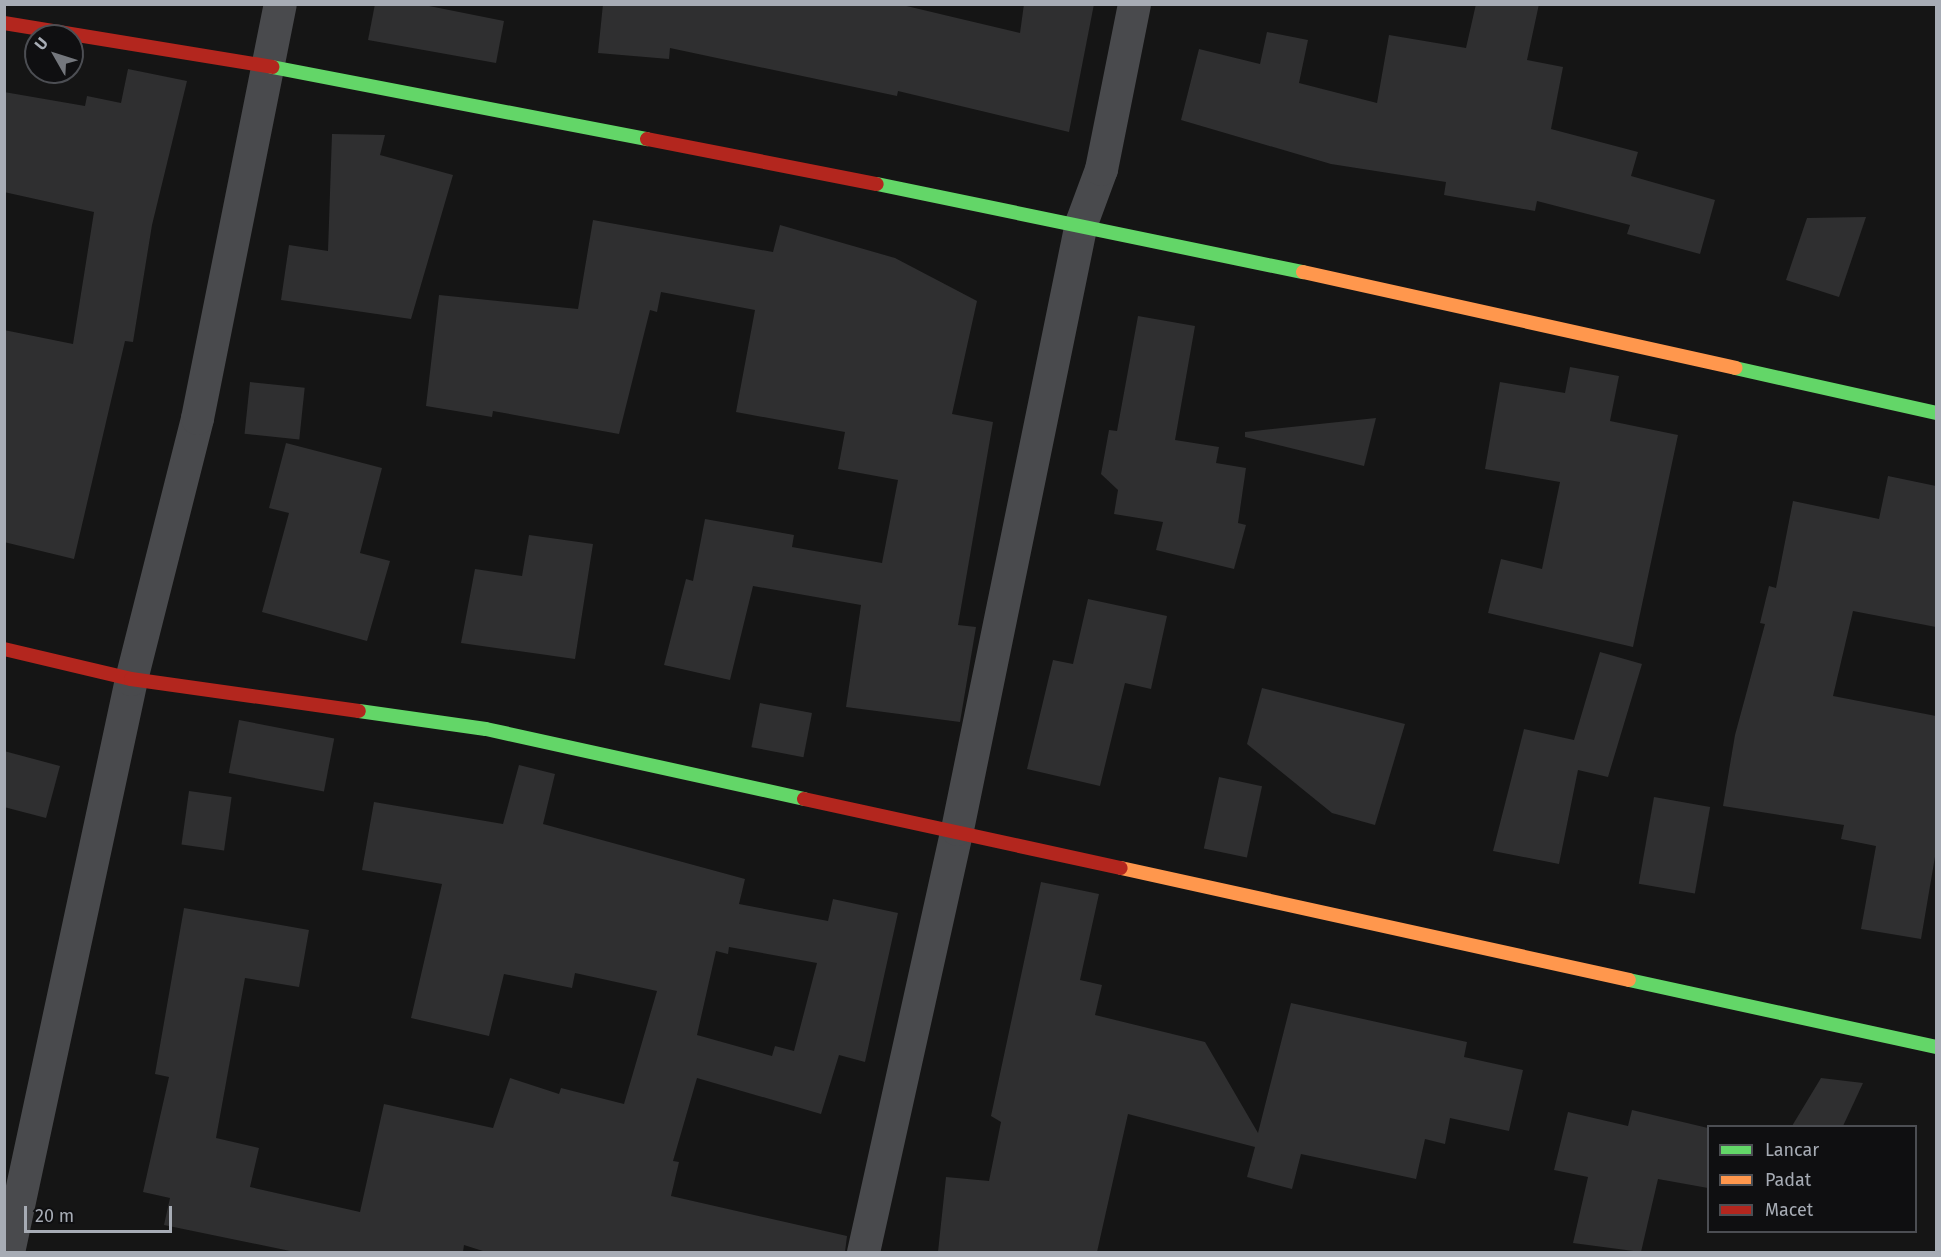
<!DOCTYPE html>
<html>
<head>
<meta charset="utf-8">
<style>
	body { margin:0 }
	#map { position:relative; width:1941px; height:1257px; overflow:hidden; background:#151515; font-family:"Fira Sans",sans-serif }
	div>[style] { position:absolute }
	.building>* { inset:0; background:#2f2f30; transform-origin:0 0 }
	.street>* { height:33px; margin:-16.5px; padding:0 16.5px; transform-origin:16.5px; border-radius:16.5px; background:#494a4d }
	.fast>* { height:14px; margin:-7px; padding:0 7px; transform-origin:7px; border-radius:7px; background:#63d668 }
	.slow>* { height:14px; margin:-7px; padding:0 7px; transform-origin:7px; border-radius:7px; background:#ff974d }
	.jam>* { height:14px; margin:-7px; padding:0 7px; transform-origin:7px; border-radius:7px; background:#b3261e }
	span { translate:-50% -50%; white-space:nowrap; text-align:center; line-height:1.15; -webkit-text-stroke:4.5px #0f0f11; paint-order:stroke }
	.frame { position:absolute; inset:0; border:6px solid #a7acb5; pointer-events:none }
	.legend { position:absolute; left:1707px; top:1125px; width:210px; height:108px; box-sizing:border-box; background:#0f0f11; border:2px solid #4c4e53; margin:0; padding:8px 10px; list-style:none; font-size:18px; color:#a7acb5 }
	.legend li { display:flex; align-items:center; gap:12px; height:30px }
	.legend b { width:30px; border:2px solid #4c4e53 }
	.north { position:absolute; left:24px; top:24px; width:60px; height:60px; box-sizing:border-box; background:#0f0f11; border:2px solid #4c4e53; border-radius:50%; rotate:309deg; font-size:16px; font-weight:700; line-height:24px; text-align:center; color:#a7acb5 }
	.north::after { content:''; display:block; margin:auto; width:21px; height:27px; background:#74777d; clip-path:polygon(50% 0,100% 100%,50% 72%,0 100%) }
	.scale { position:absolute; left:24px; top:1206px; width:148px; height:27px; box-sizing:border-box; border:3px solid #a7acb5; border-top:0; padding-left:8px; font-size:18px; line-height:21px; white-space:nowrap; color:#a7acb5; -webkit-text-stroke:4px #0f0f11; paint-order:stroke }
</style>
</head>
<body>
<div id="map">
	<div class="building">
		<div style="clip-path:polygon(375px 4px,419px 4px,504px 21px,496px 63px,368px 40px)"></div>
		<div style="clip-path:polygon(603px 4px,898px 4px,1020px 33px,1024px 4px,1094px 4px,1069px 132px,898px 91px,897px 96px,670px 48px,669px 59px,598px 53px)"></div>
		<div style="clip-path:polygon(1476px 4px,1539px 4px,1527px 60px,1563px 67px,1551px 129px,1638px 152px,1631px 176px,1715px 200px,1700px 254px,1627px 234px,1630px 225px,1537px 201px,1535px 211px,1444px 195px,1446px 182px,1331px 164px,1181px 120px,1199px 49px,1260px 64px,1267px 32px,1308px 40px,1299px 83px,1377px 103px,1389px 35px,1466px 48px)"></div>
		<div style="clip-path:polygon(128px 69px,187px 81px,152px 225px,133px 342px,125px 341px,74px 559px,4px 542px,4px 330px,73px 344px,94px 212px,4px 192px,4px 92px,85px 106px,87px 96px,121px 103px)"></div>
		<div style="clip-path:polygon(332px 134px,385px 135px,380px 155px,453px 175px,411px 319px,281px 300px,289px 245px,328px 251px)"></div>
		<div style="clip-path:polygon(1866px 217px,1839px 297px,1786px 280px,1807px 218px)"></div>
		<div style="clip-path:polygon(593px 220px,773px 252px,780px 225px,895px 258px,977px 301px,952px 414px,993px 422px,958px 625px,976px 627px,960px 722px,846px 707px,861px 605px,753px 586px,730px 680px,664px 665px,686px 579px,693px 581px,705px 519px,794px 535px,792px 547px,882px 563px,898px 480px,838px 469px,845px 432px,736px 412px,755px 310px,661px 292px,657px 312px,650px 310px,619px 434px,493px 411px,492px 417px,426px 406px,439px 295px,578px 309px)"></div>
		<div style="clip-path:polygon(1138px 316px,1195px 326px,1175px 440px,1219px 447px,1216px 463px,1246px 468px,1238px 523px,1246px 525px,1234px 569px,1156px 550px,1163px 522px,1114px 514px,1118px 490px,1101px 474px,1109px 430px,1117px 431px)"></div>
		<div style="clip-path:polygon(1570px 367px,1619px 376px,1610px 421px,1678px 435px,1633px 647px,1488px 613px,1501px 559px,1542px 569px,1560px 482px,1485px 469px,1500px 382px,1565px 393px)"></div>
		<div style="left:250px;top:382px;width:55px;height:52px;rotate:6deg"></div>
		<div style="clip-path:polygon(1376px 418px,1364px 466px,1245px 437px,1245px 432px)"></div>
		<div style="clip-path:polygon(286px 443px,382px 468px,360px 553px,390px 561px,367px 641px,262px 612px,289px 513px,269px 508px)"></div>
		<div style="clip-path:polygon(1888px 476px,1936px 486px,1936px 627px,1853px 611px,1833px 696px,1936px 716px,1936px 851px,1921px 939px,1861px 929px,1876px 846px,1841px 839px,1844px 825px,1723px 806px,1735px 735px,1765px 624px,1760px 623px,1769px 586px,1776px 588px,1793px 501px,1879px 519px)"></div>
		<div style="clip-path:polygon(529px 535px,593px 544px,575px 659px,461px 643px,475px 569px,522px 576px)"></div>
		<div style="clip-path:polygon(1088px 599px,1167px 616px,1151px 689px,1125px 683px,1100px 786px,1027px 769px,1053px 660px,1073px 664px)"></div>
		<div style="clip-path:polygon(1600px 652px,1642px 664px,1608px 777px,1578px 770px,1559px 864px,1493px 851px,1524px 729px,1574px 740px)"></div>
		<div style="clip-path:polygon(1262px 688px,1405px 724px,1375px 825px,1332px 813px,1247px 744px)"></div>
		<div style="left:760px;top:703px;width:53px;height:45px;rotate:11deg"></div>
		<div style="left:239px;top:720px;width:97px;height:54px;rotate:11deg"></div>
		<div style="clip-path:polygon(4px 751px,60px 766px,46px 818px,4px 807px)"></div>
		<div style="clip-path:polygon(evenodd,519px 765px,555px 774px,543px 824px,745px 879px,739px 904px,828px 921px,833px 899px,898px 913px,865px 1062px,839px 1055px,821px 1114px,697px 1078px,673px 1161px,679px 1162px,671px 1196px,847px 1236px,845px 1252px,486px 1252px,464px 1245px,463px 1252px,295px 1252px,164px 1225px,170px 1198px,143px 1192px,169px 1077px,155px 1074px,184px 908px,309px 930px,299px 987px,245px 978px,216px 1138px,259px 1148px,250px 1187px,360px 1212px,384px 1104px,493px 1128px,510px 1078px,559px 1094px,561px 1088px,624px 1104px,657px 991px,575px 973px,572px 988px,504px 974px,489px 1036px,411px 1018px,442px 884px,362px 870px,374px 802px,503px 824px,519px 765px,729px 947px,817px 963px,794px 1051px,775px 1046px,772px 1056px,697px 1035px,716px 951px,728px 954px,729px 947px)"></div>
		<div style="left:1219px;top:777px;width:44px;height:73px;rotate:12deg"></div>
		<div style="left:189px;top:791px;width:43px;height:54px;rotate:8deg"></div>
		<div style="left:1654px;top:797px;width:57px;height:88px;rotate:10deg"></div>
		<div style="clip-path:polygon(1041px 882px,1099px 894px,1080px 980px,1102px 985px,1095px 1015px,1205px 1042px,1258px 1133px,1291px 1003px,1467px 1042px,1464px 1057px,1523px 1070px,1509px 1131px,1450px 1118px,1445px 1144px,1425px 1139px,1416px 1179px,1301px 1154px,1292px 1189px,1247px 1177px,1255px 1147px,1128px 1114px,1097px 1252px,938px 1252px,946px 1177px,989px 1181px,1001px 1122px,991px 1116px)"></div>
		<div style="clip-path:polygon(1821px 1078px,1863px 1083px,1843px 1126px,1792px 1126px)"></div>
		<div style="clip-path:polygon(1632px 1110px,1708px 1128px,1708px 1188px,1658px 1179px,1641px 1252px,1573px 1243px,1588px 1177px,1554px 1170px,1568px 1112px,1628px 1126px)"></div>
	</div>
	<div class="street">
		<div style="left:8px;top:1252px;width:586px;rotate:-77.88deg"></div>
		<div style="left:131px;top:679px;width:269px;rotate:-75.8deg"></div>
		<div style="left:197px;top:418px;width:422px;rotate:-78.7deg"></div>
		<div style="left:863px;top:1252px;width:433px;rotate:-77.5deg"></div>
		<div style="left:957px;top:829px;width:619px;rotate:-78.44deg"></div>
		<div style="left:1081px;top:223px;width:58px;rotate:-69.7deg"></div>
		<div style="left:1101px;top:169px;width:168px;rotate:-78.7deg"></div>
	</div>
	<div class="fast">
		<div style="left:272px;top:67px;width:382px;rotate:10.9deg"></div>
		<div style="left:877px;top:184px;width:435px;rotate:11.7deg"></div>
		<div style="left:1735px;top:368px;width:206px;rotate:12.6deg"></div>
		<div style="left:359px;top:711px;width:128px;rotate:8.1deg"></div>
		<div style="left:486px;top:729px;width:326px;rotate:12.4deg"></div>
		<div style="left:1629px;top:980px;width:314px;rotate:12.3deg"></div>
	</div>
	<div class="slow">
		<div style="left:1303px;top:272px;width:443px;rotate:12.5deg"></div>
		<div style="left:1121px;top:868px;width:520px;rotate:12.43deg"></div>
	</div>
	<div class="jam">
		<div style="left:4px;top:23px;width:272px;rotate:9.3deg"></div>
		<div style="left:647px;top:139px;width:234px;rotate:11.1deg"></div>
		<div style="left:4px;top:649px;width:130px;rotate:13.3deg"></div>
		<div style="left:131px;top:679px;width:230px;rotate:8deg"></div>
		<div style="left:804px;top:799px;width:324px;rotate:12.3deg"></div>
	</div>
	<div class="frame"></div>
	<ul class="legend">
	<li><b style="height:8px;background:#63d668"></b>Lancar</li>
	<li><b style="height:8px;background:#ff974d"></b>Padat</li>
	<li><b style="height:8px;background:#b3261e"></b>Macet</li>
	</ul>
	<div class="north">U</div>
	<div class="scale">20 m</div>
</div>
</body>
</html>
